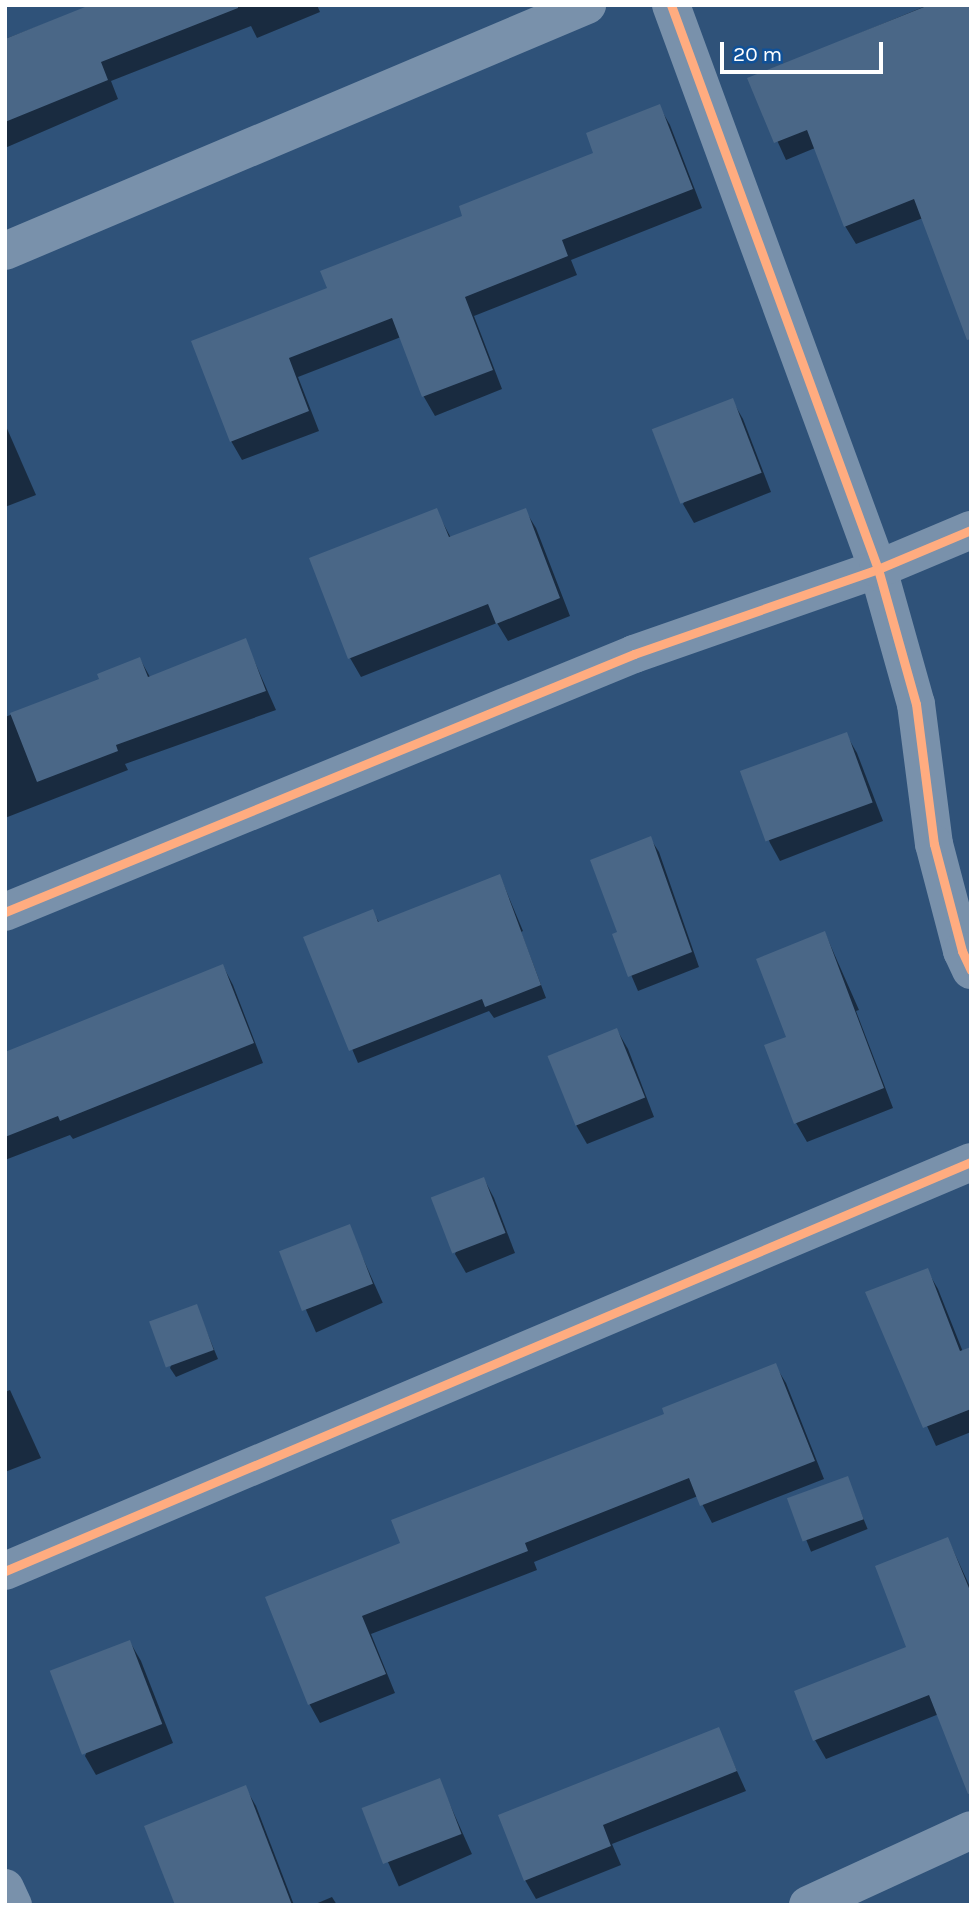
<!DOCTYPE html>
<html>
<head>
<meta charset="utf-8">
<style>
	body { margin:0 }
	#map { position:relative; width:976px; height:1910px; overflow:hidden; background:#2f5279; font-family:Karla,sans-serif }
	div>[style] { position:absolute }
	.shadow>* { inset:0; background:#0007; transform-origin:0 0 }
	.building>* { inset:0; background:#4a6787; transform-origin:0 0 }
	.street>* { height:38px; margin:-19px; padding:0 19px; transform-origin:19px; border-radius:19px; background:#7991ab }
	.cycleway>* { height:9px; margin:-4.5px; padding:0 4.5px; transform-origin:4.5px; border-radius:4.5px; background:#ffac80 }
	span { translate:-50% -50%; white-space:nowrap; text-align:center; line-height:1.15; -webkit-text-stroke:7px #105198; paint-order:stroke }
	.frame { position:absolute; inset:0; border:7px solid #fff; pointer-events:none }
	.scale { position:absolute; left:720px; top:42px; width:163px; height:32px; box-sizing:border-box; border:4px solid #fff; border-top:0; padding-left:9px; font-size:21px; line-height:24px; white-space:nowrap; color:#fff; -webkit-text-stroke:5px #105198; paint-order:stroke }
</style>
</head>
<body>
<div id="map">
	<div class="shadow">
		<div style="clip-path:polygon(94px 5px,317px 5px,320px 12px,257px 38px,251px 26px,111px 81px,118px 99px,5px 148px,5px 39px)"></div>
		<div style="clip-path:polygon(928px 5px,971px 5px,971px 344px,923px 218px,856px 244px,845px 226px,815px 148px,786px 160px,749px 79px)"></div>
		<div style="clip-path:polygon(659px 106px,670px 125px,702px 208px,571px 260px,577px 275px,474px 316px,502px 389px,435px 416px,424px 397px,401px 337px,298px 377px,319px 431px,242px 460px,231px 441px,329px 289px,465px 217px,596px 154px)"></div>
		<div style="clip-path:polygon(732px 400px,743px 419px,771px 492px,694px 523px,683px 504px)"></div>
		<div style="clip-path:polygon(5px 424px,36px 495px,5px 507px)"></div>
		<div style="clip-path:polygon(436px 510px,451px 538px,525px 510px,536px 528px,570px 616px,508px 641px,497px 623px,361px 677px,350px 658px,311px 559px)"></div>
		<div style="clip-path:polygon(245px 640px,276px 710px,125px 764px,128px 770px,5px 818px,5px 717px,102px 680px,140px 659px,150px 677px)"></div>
		<div style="clip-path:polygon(846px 734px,857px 753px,883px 821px,780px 861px,770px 843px,743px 774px)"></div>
		<div style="clip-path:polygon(650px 838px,659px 852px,699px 967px,638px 991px,614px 935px,619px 933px)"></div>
		<div style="clip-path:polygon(500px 876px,523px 931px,521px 932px,546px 998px,494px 1018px,489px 1011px,358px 1063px,305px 938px,372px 911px,380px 924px)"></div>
		<div style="clip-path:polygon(825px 933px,859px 1010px,856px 1011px,893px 1108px,807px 1142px,796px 1123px,766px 1046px,788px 1038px)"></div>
		<div style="clip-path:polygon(223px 966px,233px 985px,263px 1063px,73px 1139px,70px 1135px,5px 1160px,5px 1054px)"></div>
		<div style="clip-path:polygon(617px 1030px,628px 1049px,654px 1117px,587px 1144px,576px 1125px,549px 1057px)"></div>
		<div style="clip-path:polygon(484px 1179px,494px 1198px,515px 1253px,466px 1273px,455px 1254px)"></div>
		<div style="left:349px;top:1227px;width:83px;height:73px;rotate:66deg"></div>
		<div style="clip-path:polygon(927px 1270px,938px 1289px,963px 1352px,971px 1349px,971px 1432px,936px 1446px,867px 1293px)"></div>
		<div style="clip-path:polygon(196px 1306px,218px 1359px,176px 1377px,170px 1368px)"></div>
		<div style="clip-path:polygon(775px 1365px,786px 1383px,824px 1479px,712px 1523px,698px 1496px,534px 1562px,537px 1570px,371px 1634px,395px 1693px,320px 1723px,310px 1705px,267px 1598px,402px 1544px)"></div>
		<div style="clip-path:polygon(10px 1390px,41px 1458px,5px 1472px,5px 1392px)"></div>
		<div style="left:847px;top:1478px;width:55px;height:61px;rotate:68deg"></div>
		<div style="clip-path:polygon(948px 1539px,971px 1589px,971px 1736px,939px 1714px,826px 1759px,815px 1740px,908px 1648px)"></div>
		<div style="clip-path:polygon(130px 1642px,141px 1661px,173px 1743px,96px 1775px,85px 1756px)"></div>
		<div style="clip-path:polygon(718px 1729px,746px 1791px,612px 1844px,621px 1865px,536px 1899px,525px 1880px)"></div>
		<div style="left:439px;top:1780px;width:81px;height:80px;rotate:66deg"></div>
		<div style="clip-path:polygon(245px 1787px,256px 1806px,294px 1905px,175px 1905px)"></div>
		<div style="clip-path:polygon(332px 1897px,337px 1905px,313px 1905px)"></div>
	</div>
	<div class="building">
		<div style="clip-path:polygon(90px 5px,238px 5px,238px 8px,101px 62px,108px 80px,5px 122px,5px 39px)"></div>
		<div style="clip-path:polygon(929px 5px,971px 5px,971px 339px,967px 340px,914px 199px,844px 227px,807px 130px,774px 143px,747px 78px)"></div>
		<div style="clip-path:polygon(660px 104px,693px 189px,562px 240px,568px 256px,465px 297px,493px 370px,422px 397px,392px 318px,289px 358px,309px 411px,230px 442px,191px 341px,327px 288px,320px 271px,462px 216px,459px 206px,593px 153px,586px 133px)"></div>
		<div style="left:733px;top:398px;width:80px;height:87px;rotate:69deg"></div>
		<div style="clip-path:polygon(437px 508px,449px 537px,526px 508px,560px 598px,496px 624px,488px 604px,348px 659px,309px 558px)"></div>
		<div style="clip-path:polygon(246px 638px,266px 691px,116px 745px,118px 751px,37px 782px,10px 713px,99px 679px,97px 674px,140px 657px,148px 677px)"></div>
		<div style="left:847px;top:732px;width:75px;height:114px;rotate:70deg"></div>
		<div style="clip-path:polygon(651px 836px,692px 952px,628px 977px,612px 934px,617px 932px,590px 860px)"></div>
		<div style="clip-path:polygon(500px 874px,541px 985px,485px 1007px,482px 999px,349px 1051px,303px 937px,373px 909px,378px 922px)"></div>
		<div style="clip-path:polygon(825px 931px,884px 1088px,794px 1124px,764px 1045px,786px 1037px,756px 959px)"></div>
		<div style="clip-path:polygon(223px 964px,254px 1043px,60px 1121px,58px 1116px,5px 1137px,5px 1052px)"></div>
		<div style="left:617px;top:1028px;width:75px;height:75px;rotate:68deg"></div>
		<div style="left:484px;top:1177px;width:60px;height:57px;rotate:69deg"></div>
		<div style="left:350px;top:1224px;width:64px;height:76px;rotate:69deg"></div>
		<div style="clip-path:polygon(928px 1268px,960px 1351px,971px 1347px,971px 1409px,923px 1428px,865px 1292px)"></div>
		<div style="left:197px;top:1304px;width:49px;height:51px;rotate:70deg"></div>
		<div style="clip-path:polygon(776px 1363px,815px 1461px,700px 1506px,689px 1478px,525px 1543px,528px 1551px,362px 1616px,386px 1674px,308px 1705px,265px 1597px,400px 1543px,391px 1520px,664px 1414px,662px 1408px)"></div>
		<div style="left:848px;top:1476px;width:46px;height:65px;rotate:70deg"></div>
		<div style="clip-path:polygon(948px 1537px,971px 1593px,971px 1793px,968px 1794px,929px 1695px,813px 1741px,794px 1691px,906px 1647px,875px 1566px)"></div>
		<div style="left:130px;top:1640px;width:90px;height:86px;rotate:69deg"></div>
		<div style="clip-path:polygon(719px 1727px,737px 1771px,603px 1825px,611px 1846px,524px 1881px,498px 1815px)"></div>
		<div style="left:440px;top:1778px;width:60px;height:84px;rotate:69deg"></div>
		<div style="clip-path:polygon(246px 1785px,292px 1905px,175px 1905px,144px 1826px)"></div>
	</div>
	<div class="street">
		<div style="left:671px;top:5px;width:601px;rotate:69.85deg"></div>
		<div style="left:878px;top:569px;width:140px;rotate:74.3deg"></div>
		<div style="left:916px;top:704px;width:141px;rotate:82.7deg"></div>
		<div style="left:934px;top:844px;width:111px;rotate:75.3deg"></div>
		<div style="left:962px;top:951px;width:21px;rotate:65deg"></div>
		<div style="left:5px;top:251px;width:632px;rotate:-22.91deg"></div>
		<div style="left:5px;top:912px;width:680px;rotate:-22.3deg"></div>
		<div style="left:634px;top:654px;width:258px;rotate:-19.2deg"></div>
		<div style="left:878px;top:569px;width:101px;rotate:-22.8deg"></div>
		<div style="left:5px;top:1571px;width:1049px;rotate:-22.95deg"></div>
		<div style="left:5px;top:1888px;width:19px;rotate:65deg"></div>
		<div style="left:808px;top:1905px;width:179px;rotate:-24.7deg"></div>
	</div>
	<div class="cycleway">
		<div style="left:671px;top:5px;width:601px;rotate:69.85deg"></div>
		<div style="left:878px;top:569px;width:140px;rotate:74.3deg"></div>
		<div style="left:916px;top:704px;width:141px;rotate:82.7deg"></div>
		<div style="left:934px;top:844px;width:111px;rotate:75.3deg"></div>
		<div style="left:962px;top:951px;width:21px;rotate:65deg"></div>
		<div style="left:5px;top:912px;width:680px;rotate:-22.3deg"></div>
		<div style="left:634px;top:654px;width:258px;rotate:-19.2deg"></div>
		<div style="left:878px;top:569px;width:101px;rotate:-22.8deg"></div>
		<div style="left:5px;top:1571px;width:1049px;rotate:-22.95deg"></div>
	</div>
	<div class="frame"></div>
	<div class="scale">20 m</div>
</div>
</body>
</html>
